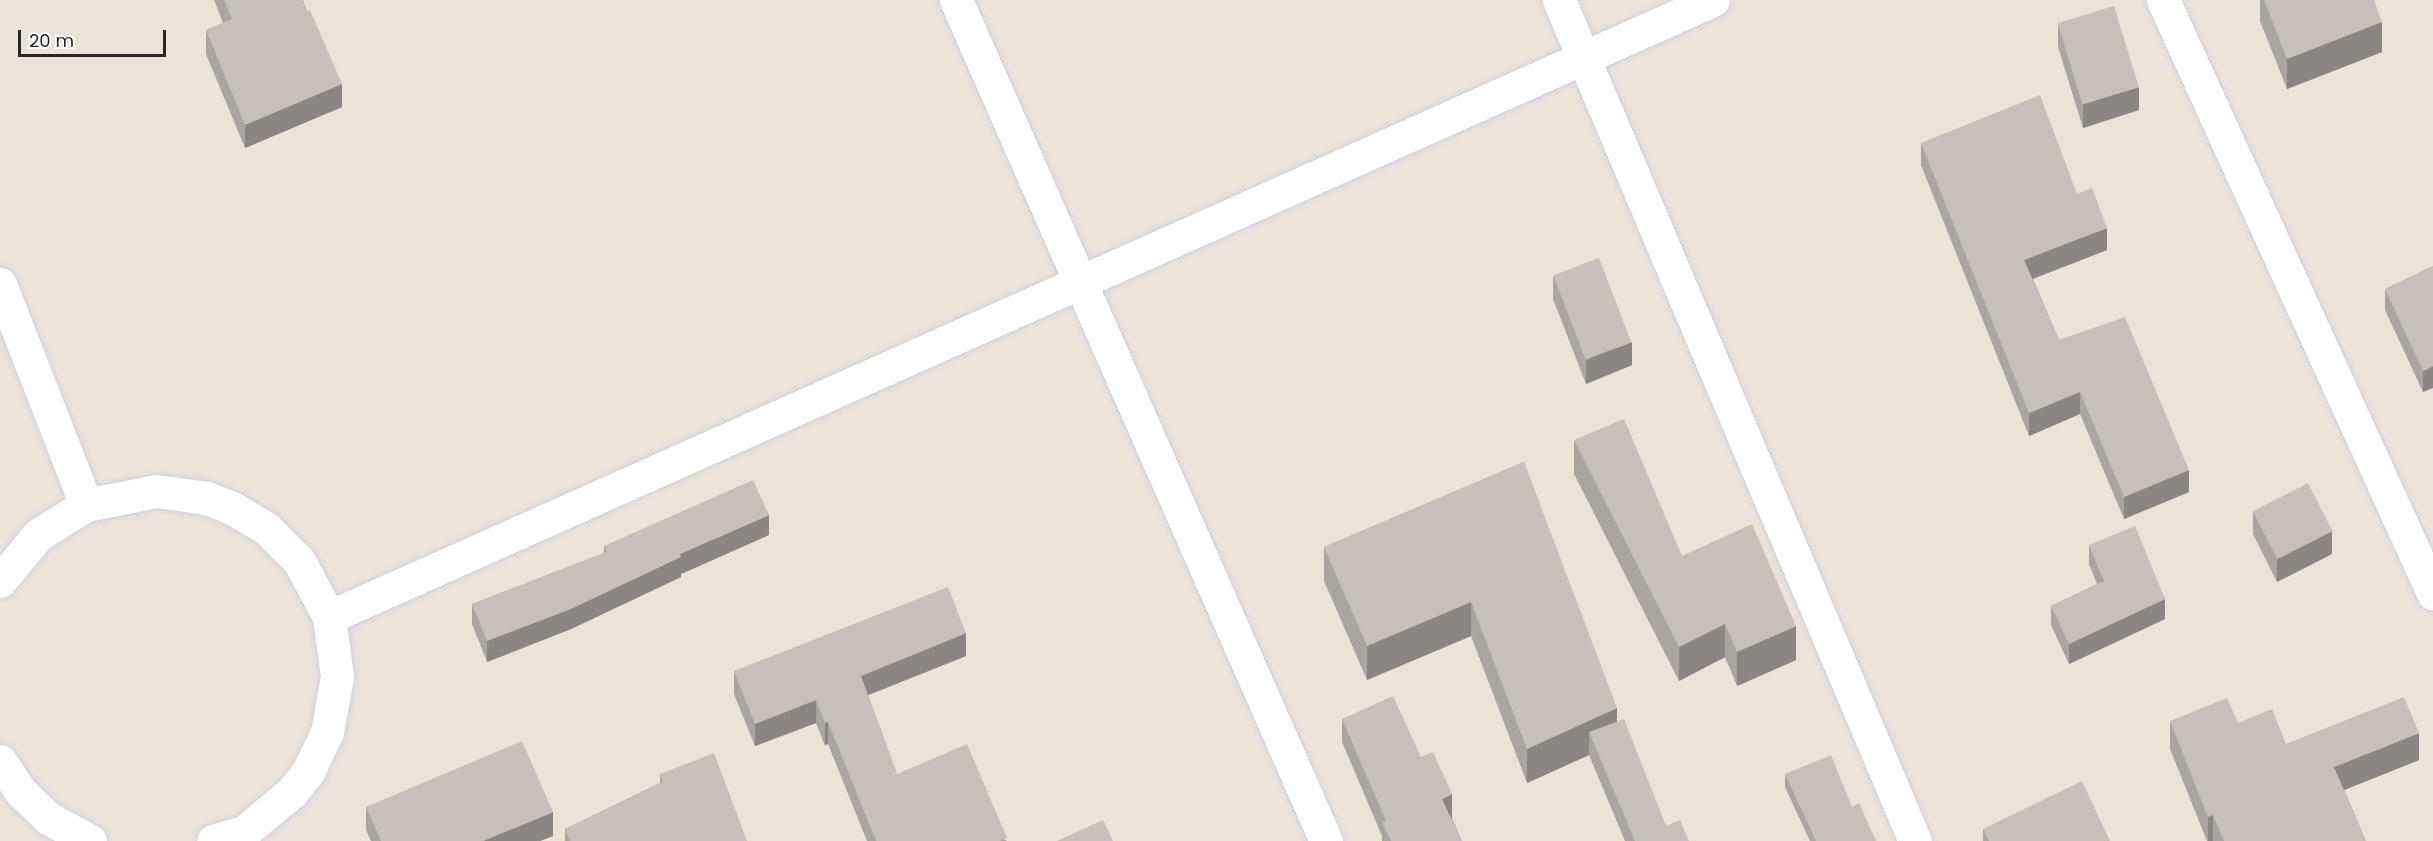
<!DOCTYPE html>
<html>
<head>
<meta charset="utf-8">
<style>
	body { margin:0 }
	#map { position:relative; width:2433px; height:841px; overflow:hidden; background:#ebe3d8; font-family:Poppins,sans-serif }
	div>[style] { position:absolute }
	.roads { filter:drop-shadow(0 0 2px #ced1e1) drop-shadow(0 0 2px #ced1e1) }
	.minor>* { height:33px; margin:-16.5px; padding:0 16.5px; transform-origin:16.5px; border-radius:16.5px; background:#fff }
	.wall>* { inset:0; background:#aaa59e }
	.shaded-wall>* { inset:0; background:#8b8681; transform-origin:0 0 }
	.building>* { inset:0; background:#c6c0b8; transform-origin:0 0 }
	span { translate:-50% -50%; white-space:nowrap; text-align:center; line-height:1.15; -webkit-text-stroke:6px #fff; paint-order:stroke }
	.scale { position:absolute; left:18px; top:30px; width:148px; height:27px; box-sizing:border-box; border:3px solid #272727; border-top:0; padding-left:8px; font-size:18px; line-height:21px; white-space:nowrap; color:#272727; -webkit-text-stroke:4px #fff; paint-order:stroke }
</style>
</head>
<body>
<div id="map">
	<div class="roads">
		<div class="minor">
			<div style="left:956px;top:0;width:919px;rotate:66.25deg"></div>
			<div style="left:1559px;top:0;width:913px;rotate:67.06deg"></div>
			<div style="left:2163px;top:0;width:652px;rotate:65.52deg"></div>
			<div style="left:0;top:284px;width:237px;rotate:68.7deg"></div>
			<div style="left:0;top:581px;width:60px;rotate:-50.4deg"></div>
			<div style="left:38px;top:535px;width:57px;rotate:-32deg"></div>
			<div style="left:86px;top:505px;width:71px;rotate:-11.3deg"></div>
			<div style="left:156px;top:491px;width:51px;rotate:7.8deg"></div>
			<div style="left:207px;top:498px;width:29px;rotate:22deg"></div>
			<div style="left:234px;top:509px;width:37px;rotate:31deg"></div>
			<div style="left:266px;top:528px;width:47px;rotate:45deg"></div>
			<div style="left:299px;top:561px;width:64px;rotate:61.8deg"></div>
			<div style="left:329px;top:617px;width:61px;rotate:82.4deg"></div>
			<div style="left:337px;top:677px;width:56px;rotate:100.3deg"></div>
			<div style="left:327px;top:732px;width:44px;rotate:115.4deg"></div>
			<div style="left:308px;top:772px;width:26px;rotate:129deg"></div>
			<div style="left:292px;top:792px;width:62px;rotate:140.2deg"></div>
			<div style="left:244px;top:832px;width:32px;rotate:164deg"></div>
			<div style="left:329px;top:617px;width:1515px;rotate:-24.03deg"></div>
			<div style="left:0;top:761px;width:37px;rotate:56deg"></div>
			<div style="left:21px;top:792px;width:37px;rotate:44deg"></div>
			<div style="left:48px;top:818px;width:48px;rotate:28.7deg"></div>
		</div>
	</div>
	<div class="wall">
		<div style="clip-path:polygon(214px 0,303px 0,342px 107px,245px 148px,206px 54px,206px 30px,223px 23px)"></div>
		<div style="clip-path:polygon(2260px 0,2374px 0,2382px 52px,2287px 89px,2260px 21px)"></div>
		<div style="clip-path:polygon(2058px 24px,2139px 110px,2083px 128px,2058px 47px)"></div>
		<div style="clip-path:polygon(1921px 143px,2077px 194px,2107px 250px,2033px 279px,2059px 340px,2189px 492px,2124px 519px,2080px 414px,2029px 436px,1921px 165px)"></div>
		<div style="clip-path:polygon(2433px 266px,2423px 392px,2385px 310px,2385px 289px)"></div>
		<div style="clip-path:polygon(1553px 276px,1632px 365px,1586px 384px,1553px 299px)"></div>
		<div style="clip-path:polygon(1574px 440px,1682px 556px,1796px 660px,1737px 686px,1725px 657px,1679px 681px,1574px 474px)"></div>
		<div style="clip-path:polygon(1524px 462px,1617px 722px,1666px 826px,1689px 841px,1625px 841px,1589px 755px,1527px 783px,1471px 636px,1367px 680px,1324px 581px,1324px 547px)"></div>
		<div style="clip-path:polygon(2253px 511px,2332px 554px,2277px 582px,2253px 534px)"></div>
		<div style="clip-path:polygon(769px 535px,681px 574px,681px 577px,571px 629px,487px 662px,472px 624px,472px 604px,604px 553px,604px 546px)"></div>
		<div style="clip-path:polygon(2089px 545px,2165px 619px,2069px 664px,2051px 625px,2051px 606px,2097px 584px,2089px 564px)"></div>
		<div style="clip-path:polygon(966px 656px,868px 695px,897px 774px,1007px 841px,867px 841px,828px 744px,825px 746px,816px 723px,755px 746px,734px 694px,734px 671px)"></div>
		<div style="clip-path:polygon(1342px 719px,1421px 757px,1452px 818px,1462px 841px,1382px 841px,1382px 836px,1342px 742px)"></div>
		<div style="clip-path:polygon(2170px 721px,2238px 723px,2286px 744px,2419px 760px,2344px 790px,2366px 841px,2207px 841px,2170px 749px)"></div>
		<div style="clip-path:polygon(660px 774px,747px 841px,565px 841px,565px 829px,660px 783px)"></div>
		<div style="clip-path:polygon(1785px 774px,1876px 841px,1810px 841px,1785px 787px)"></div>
		<div style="clip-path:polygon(366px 807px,553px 836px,540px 841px,371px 841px,366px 830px)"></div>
		<div style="clip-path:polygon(1983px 829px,2110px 841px,1983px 841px)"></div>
	</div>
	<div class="shaded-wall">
		<div style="clip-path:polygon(2382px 22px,2382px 52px,2287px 89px,2287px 59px)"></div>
		<div style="clip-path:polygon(342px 84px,342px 107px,245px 148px,245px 125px)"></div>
		<div style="clip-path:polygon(2139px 87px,2139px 110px,2083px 128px,2083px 104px)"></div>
		<div style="clip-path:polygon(2107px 228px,2107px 250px,2024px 282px,2024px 260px)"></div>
		<div style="clip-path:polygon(1632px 342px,1632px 365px,1586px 384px,1586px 360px)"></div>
		<div style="clip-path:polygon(2433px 366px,2433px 388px,2423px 392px,2423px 371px)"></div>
		<div style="clip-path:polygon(2080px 392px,2080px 414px,2029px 436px,2029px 413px)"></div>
		<div style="clip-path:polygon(2189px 470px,2189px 492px,2124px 519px,2124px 497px)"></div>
		<div style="clip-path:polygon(769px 515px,769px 535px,681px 574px,681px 577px,571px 629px,487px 662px,487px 641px,680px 554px)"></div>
		<div style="clip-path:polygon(2332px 531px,2332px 554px,2277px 582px,2277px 559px)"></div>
		<div style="clip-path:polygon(2165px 599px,2165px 619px,2069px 664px,2069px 644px)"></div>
		<div style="clip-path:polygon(1471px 602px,1471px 636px,1367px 680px,1367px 646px)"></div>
		<div style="clip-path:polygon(1725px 624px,1725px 657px,1679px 681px,1679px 647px)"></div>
		<div style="clip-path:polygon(1796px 626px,1796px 660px,1737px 686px,1737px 652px)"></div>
		<div style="clip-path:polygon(966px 633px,966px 656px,861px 698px,861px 676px)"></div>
		<div style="clip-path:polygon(816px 700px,816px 723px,755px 746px,755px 724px)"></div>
		<div style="clip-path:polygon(1617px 708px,1617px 743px,1589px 732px,1589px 755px,1527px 783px,1527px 749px)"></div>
		<div style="left:828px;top:722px;width:22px;height:3px;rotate:90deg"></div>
		<div style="clip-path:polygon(2419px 733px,2419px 760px,2334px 794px,2334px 767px)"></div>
		<div style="clip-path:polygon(1452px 794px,1452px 818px,1442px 822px,1442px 799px)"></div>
		<div style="clip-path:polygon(553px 812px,553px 836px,540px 841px,483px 841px)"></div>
		<div style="left:2213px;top:815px;width:26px;height:5px;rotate:90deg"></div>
	</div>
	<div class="building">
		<div style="clip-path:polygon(224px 0,303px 0,307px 11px,310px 10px,342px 84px,245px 125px,206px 30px,232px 19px)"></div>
		<div style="clip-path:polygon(2264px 0,2374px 0,2382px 22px,2287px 59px)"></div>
		<div style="left:2114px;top:6px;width:85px;height:59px;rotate:73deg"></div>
		<div style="clip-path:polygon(2040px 95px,2077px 194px,2092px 188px,2107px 228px,2024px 260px,2059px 340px,2125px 317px,2189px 470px,2124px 497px,2080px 392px,2029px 413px,1921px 143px)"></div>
		<div style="left:1599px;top:258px;width:90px;height:49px;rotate:69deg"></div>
		<div style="clip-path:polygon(2433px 266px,2433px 366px,2423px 371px,2385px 289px)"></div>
		<div style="clip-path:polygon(1624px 419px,1682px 556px,1752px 524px,1796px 626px,1737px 652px,1725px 624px,1679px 647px,1574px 440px)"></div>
		<div style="clip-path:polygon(1524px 462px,1617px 708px,1527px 749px,1471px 602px,1367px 646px,1324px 547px)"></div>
		<div style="clip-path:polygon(753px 480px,769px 515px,680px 554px,681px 557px,571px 609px,487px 641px,472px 604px,607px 552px,604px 546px)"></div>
		<div style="left:2308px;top:483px;width:54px;height:62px;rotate:63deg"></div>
		<div style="clip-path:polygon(2135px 526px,2165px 599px,2069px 644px,2051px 606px,2104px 581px,2089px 545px)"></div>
		<div style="clip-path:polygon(948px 587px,966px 633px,861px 676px,897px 774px,967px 744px,1007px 838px,1000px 841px,876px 841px,828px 722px,825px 723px,816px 700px,755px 724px,734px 671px)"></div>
		<div style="clip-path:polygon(1393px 696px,1421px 757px,1433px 752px,1452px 794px,1442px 799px,1462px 841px,1391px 841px,1382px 822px,1386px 821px,1342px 719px)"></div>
		<div style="clip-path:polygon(2404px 697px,2419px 733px,2334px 767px,2366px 841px,2224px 841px,2213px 815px,2208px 817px,2170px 721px,2227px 698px,2238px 723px,2272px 709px,2286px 744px)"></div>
		<div style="clip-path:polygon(1624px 719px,1666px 826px,1680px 820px,1689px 841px,1635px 841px,1589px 732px)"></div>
		<div style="clip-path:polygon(522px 741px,553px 812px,483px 841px,381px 841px,366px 807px)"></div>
		<div style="clip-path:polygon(714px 753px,747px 841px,570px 841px,565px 829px,663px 782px,660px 774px)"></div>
		<div style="clip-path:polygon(1831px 755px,1852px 807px,1859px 803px,1876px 841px,1816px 841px,1785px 774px)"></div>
		<div style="clip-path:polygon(2082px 781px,2110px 841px,1989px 841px,1983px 829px)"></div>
		<div style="clip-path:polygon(1103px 820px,1113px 841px,1057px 841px)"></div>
	</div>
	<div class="scale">20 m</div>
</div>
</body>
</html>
